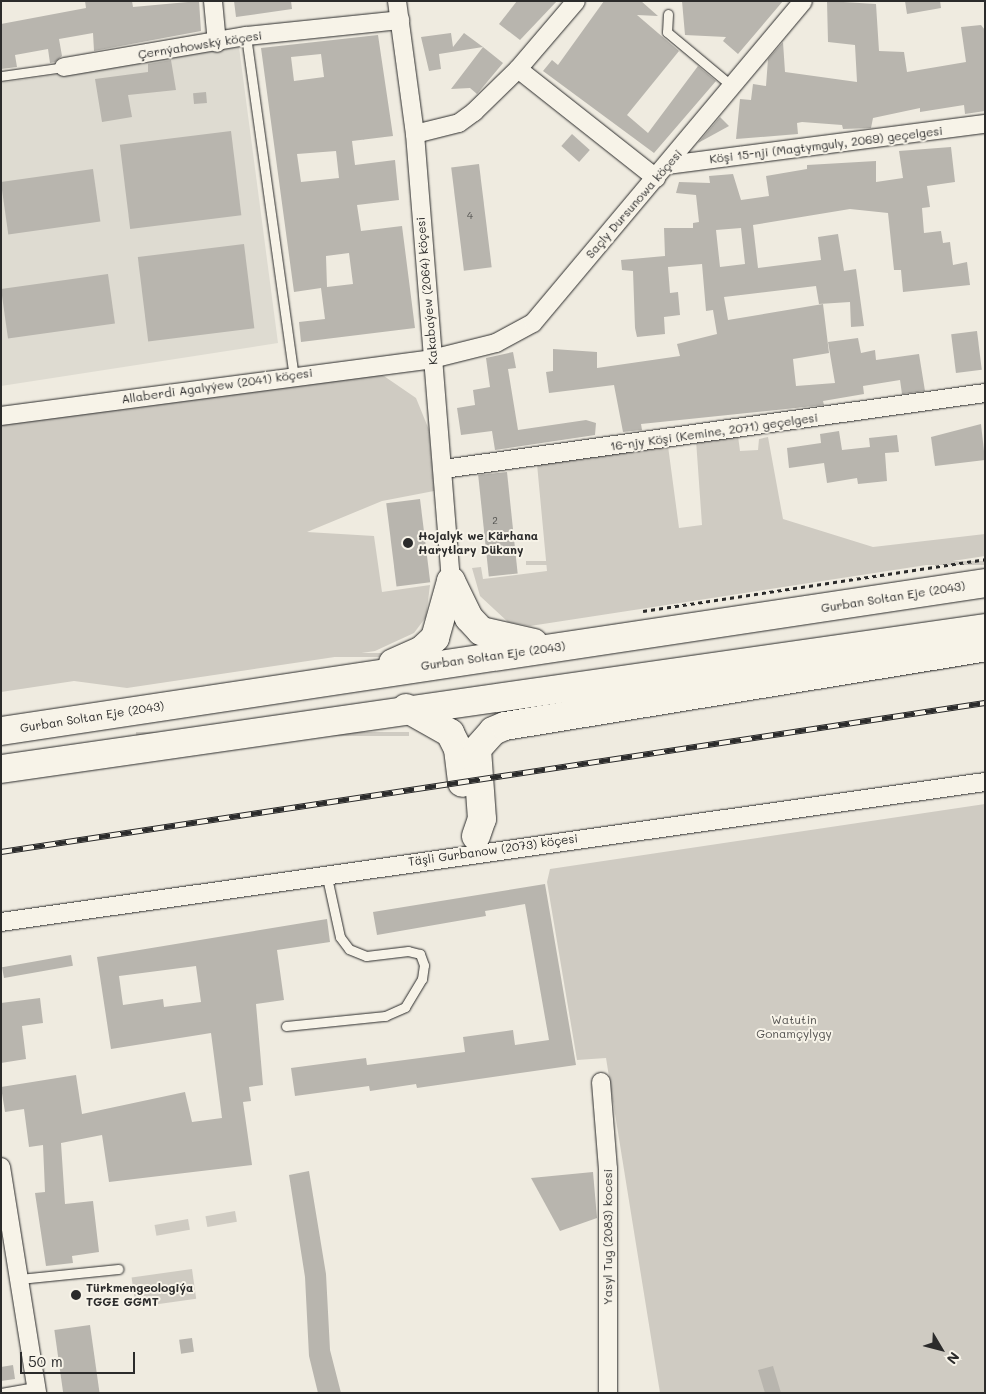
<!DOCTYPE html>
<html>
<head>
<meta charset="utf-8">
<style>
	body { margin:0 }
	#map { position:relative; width:986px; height:1394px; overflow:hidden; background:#efebe0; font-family:Mali,sans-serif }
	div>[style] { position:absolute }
	.built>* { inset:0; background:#dedbd1 }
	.green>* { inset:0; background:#cfcbc2; transform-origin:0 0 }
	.building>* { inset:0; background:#b8b5ae; transform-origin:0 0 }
	.path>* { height:2.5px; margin-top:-1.25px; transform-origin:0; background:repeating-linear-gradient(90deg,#2b2b2b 0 4px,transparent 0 8px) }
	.roads { filter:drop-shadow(0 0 1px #2b2b2b) drop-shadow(0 0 1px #2b2b2b) }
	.service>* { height:9px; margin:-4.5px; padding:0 4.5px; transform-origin:4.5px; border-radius:4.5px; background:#f7f3e8 }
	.minor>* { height:18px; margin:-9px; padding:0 9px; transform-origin:9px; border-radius:9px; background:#f7f3e8 }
	.trunk>* { height:28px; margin:-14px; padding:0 14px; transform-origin:14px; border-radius:14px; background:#f7f3e8 }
	.rail>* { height:5.5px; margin-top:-2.75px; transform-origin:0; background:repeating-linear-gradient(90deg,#f7f3e8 0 11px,#2b2b2b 0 22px); box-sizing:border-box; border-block:1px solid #2b2b2b }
	.dots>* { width:14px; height:14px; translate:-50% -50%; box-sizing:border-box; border:2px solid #f7f3e8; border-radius:50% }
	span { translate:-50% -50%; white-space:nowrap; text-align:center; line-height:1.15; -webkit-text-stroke:4px #f7f3e8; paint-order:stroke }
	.number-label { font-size:10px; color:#4e4e4c }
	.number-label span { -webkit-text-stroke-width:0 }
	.street-label { font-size:12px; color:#2b2b2b }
	.poi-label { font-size:12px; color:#2b2b2b; font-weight:700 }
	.left { translate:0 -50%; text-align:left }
	.park-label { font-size:12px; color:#545351 }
	.frame { position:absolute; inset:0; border:2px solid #2b2b2b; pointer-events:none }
	.north { position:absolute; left:916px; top:1324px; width:50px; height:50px; -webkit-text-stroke:4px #f7f3e8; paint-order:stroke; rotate:127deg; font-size:14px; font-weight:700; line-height:20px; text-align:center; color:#2b2b2b }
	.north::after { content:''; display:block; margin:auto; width:18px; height:22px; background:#2b2b2b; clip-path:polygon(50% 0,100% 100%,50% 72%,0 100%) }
	.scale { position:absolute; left:20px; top:1352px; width:115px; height:22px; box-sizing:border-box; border:2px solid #2b2b2b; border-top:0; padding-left:6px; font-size:15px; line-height:18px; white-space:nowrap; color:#2b2b2b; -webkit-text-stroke:4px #f7f3e8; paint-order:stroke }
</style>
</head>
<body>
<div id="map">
	<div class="built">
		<div style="clip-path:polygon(239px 47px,278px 343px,1px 386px,1px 83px)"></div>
	</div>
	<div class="green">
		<div style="clip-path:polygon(381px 374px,416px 398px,429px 430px,434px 491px,382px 501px,307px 532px,374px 536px,382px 592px,430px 585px,426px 617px,414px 633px,375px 651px,127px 688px,74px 681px,1px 692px,1px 424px)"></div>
		<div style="clip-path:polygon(738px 436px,740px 451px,758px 450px,759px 439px,768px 437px,783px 519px,873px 547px,985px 534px,985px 556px,530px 626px,508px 622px,480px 596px,472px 568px,481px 567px,483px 579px,547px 571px,537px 464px,668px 446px,679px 528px,702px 525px,696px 440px)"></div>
		<div style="left:985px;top:561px;width:4px;height:459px;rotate:90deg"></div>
		<div style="left:387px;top:653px;width:4px;height:260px;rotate:90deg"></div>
		<div style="clip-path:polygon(985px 658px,985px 662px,954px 668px,520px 735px)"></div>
		<div style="left:409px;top:732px;width:4px;height:273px;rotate:90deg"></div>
		<div style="clip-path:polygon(985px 804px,985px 1393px,660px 1393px,606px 1058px,577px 1060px,547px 882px,550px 869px)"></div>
		<div style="left:235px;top:1211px;width:11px;height:30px;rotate:80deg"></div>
		<div style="left:188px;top:1219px;width:11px;height:34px;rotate:80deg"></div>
		<div style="left:192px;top:1269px;width:30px;height:61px;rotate:82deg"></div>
	</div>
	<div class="building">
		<div style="clip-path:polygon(85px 1px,132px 1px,133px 7px,199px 1px,201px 31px,94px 51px,93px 33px,59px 39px,62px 56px,55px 62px,50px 63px,48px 49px,15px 55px,17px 67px,1px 69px,1px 24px,86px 8px)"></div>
		<div style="clip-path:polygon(234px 1px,291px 1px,292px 9px,236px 17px)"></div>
		<div style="clip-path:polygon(517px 1px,557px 1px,520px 40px,499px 24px)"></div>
		<div style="clip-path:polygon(604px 1px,641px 1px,658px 16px,637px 15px,679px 51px,627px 115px,648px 133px,698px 66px,716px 81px,654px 153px,543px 71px,552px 60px,558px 65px)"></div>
		<div style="clip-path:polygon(682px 1px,783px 1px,738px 54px,723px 41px,726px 37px,685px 35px)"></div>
		<div style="clip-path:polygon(827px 1px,876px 4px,879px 51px,904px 52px,907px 72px,966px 62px,961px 27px,981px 25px,985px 30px,985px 111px,965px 114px,964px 105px,920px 112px,920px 108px,873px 118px,871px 128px,843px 129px,842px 125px,802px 122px,797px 123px,798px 134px,736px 139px,740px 99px,751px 100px,753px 84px,766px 86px,768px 59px,783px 42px,785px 72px,857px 82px,855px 45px,828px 42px)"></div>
		<div style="clip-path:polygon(905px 1px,940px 1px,941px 8px,907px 14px)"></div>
		<div style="clip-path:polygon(451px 33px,453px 47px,464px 33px,483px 47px,503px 63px,477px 94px,470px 88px,451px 89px,483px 47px,439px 54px,441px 69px,429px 71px,421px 37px)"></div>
		<div style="clip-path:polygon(evenodd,378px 35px,393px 136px,352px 141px,355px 165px,395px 160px,399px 200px,357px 205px,361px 231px,402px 226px,415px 328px,301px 342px,299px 322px,325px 319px,321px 288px,294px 292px,261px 48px,378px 35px,321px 54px,324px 77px,294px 81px,291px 57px,321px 54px,378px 35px,336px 151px,339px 178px,301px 182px,297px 154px,336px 151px,378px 35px,349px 253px,353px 284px,327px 287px,326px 256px,349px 253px)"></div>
		<div style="clip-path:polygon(171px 60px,176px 90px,128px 95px,132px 117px,102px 122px,95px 79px,148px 72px,148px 64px)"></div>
		<div style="left:206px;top:92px;width:11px;height:13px;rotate:85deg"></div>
		<div style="clip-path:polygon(720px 117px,729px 126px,698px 143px)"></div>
		<div style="left:231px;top:131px;width:85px;height:112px;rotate:83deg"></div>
		<div style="left:572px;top:134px;width:24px;height:16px;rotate:42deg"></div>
		<div style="clip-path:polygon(evenodd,951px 147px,955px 182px,927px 186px,930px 207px,922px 208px,924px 233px,941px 231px,943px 243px,950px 242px,953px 265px,967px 262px,970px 285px,903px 292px,901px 270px,894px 270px,888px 213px,850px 209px,753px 225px,758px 268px,821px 260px,818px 237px,838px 234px,844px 271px,856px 269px,864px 326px,851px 327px,850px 302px,819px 304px,816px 286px,724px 297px,728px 320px,823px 304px,829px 353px,793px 359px,796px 386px,835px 383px,828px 342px,858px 338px,861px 353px,875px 350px,876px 360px,919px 354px,925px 391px,902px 394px,900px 380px,863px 386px,864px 394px,823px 401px,824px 405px,641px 424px,642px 430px,623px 432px,614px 385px,549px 393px,546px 372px,553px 371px,553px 349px,597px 352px,597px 368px,680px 356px,677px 344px,717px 334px,713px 310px,706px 311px,702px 264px,668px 267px,670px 293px,678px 292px,680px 315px,664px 317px,665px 334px,637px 337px,635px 328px,633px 271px,622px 270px,621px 260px,665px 256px,664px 228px,693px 228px,693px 223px,699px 222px,696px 195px,676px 193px,679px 182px,710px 183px,709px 176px,733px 174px,741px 200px,769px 196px,766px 176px,807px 169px,807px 165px,876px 161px,876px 182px,903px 178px,899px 151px,951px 147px,741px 228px,745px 264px,720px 267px,716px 230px,741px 228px)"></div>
		<div style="left:479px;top:164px;width:104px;height:28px;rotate:83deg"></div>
		<div style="left:93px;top:169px;width:53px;height:93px;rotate:82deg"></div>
		<div style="left:244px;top:244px;width:85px;height:107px;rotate:83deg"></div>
		<div style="left:108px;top:274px;width:50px;height:108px;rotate:82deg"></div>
		<div style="left:977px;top:331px;width:39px;height:26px;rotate:83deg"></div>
		<div style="clip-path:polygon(513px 352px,516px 368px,508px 369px,518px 430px,586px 420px,596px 423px,595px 435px,495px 450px,492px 431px,461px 435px,457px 408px,475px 405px,473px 390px,490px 387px,486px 358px)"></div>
		<div style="clip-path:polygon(981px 424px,985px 460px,935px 466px,931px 437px)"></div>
		<div style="clip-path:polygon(839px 431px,842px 450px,870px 447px,869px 438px,897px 435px,899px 452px,885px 453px,887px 481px,858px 484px,857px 478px,827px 483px,824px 463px,789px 468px,787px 448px,821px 443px,820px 434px)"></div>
		<div style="left:507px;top:472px;width:102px;height:29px;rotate:84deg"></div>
		<div style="left:420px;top:499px;width:84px;height:34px;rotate:83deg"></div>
		<div style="clip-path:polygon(545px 884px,576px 1065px,417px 1088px,416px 1084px,370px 1091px,369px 1086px,295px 1096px,291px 1068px,366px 1058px,367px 1065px,465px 1052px,463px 1037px,513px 1030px,515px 1045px,549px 1040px,525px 904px,485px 911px,486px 916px,377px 935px,373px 912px)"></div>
		<div style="clip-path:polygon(evenodd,327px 919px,330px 942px,277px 950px,284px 1000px,256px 1004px,263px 1085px,249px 1087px,251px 1101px,243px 1102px,252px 1165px,109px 1182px,102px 1135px,61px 1143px,65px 1204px,93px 1201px,99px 1252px,72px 1256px,73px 1263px,46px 1266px,35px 1193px,45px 1192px,43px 1145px,29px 1147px,24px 1109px,5px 1112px,1px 1087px,76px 1075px,82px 1114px,185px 1092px,192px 1122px,222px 1118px,211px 1033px,111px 1049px,97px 957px,327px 919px,196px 966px,201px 1002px,164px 1007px,163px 999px,123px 1005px,119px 976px,196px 966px)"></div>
		<div style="left:71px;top:955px;width:11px;height:70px;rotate:80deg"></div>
		<div style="clip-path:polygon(40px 998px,43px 1023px,22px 1026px,26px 1059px,1px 1063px,1px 1003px)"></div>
		<div style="clip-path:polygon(309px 1171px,326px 1274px,330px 1350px,341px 1393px,318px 1393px,309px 1356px,305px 1277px,289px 1175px)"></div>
		<div style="clip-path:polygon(593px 1172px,597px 1218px,560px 1231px,531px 1178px)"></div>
		<div style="left:90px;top:1325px;width:69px;height:36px;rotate:82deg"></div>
		<div style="left:192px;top:1338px;width:14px;height:13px;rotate:82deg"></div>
		<div style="clip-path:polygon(13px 1365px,15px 1379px,1px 1381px,1px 1367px)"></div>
		<div style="clip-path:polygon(773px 1366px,781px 1393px,765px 1393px,758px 1370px)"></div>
	</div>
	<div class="path">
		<div style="left:643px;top:611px;width:346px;rotate:-8.6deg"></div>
	</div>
	<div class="roads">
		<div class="service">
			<div style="left:668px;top:14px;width:18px;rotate:93deg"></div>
			<div style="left:667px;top:32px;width:86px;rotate:39.8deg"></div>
			<div style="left:246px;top:36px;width:343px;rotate:82deg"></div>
			<div style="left:1px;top:76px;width:64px;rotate:-8.1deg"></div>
			<div style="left:286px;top:1026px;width:100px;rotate:-5.8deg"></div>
			<div style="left:385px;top:1016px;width:22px;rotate:-24deg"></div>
			<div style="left:405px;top:1007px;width:33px;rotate:-59deg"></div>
			<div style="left:422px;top:979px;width:14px;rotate:-82deg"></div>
			<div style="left:424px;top:965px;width:12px;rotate:-110deg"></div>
			<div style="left:420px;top:954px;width:12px;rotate:-166deg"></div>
			<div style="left:408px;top:951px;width:42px;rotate:173.2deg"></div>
			<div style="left:366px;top:956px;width:18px;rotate:-158deg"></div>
			<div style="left:349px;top:949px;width:15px;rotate:-127deg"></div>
			<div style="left:340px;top:937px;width:66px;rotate:-102.3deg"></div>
			<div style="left:19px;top:1279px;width:100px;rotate:-5.8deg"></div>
			<div style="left:1px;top:1393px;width:36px;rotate:-10deg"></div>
		</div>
		<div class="minor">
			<div style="left:213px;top:1px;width:42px;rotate:84.6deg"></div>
			<div style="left:397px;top:1px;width:134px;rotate:82.3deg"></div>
			<div style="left:415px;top:134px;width:448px;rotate:85.4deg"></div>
			<div style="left:64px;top:67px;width:185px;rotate:-9.7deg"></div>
			<div style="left:246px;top:36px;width:155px;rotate:-5.9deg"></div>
			<div style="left:518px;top:69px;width:176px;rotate:38.3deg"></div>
			<div style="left:415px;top:134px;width:45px;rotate:-14deg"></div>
			<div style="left:459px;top:123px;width:19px;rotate:-36deg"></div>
			<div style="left:474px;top:112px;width:62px;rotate:-44.3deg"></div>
			<div style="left:518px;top:69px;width:89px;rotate:-49.5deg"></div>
			<div style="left:668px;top:165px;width:320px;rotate:-7.4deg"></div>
			<div style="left:1px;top:416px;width:435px;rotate:-7.5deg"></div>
			<div style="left:432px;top:359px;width:66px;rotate:-14deg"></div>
			<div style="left:496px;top:343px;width:42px;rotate:-28.4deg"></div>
			<div style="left:533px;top:323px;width:420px;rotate:-50deg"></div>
			<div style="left:444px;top:469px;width:546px;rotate:-8deg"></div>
			<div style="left:1px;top:922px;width:994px;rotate:-8.1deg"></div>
			<div style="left:601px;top:1082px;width:87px;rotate:85.4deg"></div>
			<div style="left:608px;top:1169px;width:224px;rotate:90deg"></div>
			<div style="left:1px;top:1167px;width:229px;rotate:80.9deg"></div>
		</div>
		<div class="trunk">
			<div style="left:451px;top:581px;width:41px;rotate:64.1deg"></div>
			<div style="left:469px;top:618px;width:18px;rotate:47deg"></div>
			<div style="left:481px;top:631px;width:54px;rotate:12.8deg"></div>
			<div style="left:393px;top:663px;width:32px;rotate:-24deg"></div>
			<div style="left:422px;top:650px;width:18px;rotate:-43deg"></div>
			<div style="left:435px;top:638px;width:59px;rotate:-74.3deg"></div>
			<div style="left:406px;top:708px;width:51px;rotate:29.6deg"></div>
			<div style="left:450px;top:733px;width:18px;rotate:63deg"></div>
			<div style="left:458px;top:749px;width:34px;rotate:83deg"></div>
			<div style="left:1px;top:731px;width:995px;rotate:-8.55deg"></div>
			<div style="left:1px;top:769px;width:994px;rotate:-8.15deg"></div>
			<div style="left:476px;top:836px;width:18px;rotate:-71deg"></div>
			<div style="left:482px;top:819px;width:70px;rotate:-94.1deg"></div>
			<div style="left:477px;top:749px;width:24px;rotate:-48deg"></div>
			<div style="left:493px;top:731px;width:13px;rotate:-23deg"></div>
			<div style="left:505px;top:726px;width:486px;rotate:-9.3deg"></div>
		</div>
	</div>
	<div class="rail">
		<div style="left:1px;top:852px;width:995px;rotate:-8.61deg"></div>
	</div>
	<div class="dots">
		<div style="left:408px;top:543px;background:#2b2b2b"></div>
		<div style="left:76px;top:1295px;background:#2b2b2b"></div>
	</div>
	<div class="number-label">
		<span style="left:470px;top:216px">4</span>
		<span style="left:495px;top:521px">2</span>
	</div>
	<div class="street-label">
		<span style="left:200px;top:45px;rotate:-9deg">Çernýahowský köçesi</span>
		<span style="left:826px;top:145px;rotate:-7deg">Köşi 15-nji (Magtymguly, 2069) geçelgesi</span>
		<span style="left:634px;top:204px;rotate:-49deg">Saçly Dursunowa köçesi</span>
		<span style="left:427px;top:291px;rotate:-95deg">Kakabaýew (2064) köçesi</span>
		<span style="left:217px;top:386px;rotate:-8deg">Allaberdi Agalyýew (2041) köçesi</span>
		<span style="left:714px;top:432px;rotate:-8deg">16-njy Köşi (Kemine, 2071) geçelgesi</span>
		<span style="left:893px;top:597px;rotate:-9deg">Gurban Soltan Eje (2043)</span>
		<span style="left:493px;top:656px;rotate:-8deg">Gurban Soltan Eje (2043)</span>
		<span style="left:92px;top:717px;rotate:-9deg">Gurban Soltan Eje (2043)</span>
		<span style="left:493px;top:850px;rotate:-8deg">Täşli Gurbanow (2073) köçesi</span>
		<span style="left:608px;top:1237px;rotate:-90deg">Yasyl Tug (2083) kocesi</span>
	</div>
	<div class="poi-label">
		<span class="left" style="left:418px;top:543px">Hojalyk we Kärhana<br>Harytlary Dükany</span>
		<span class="left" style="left:86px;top:1295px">Türkmengeologiýa<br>TGGE GGMT</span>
	</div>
	<div class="park-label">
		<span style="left:794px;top:1027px">Watutin<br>Gonamçylygy</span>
	</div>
	<div class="frame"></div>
	<div class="north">N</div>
	<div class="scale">50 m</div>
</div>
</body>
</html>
